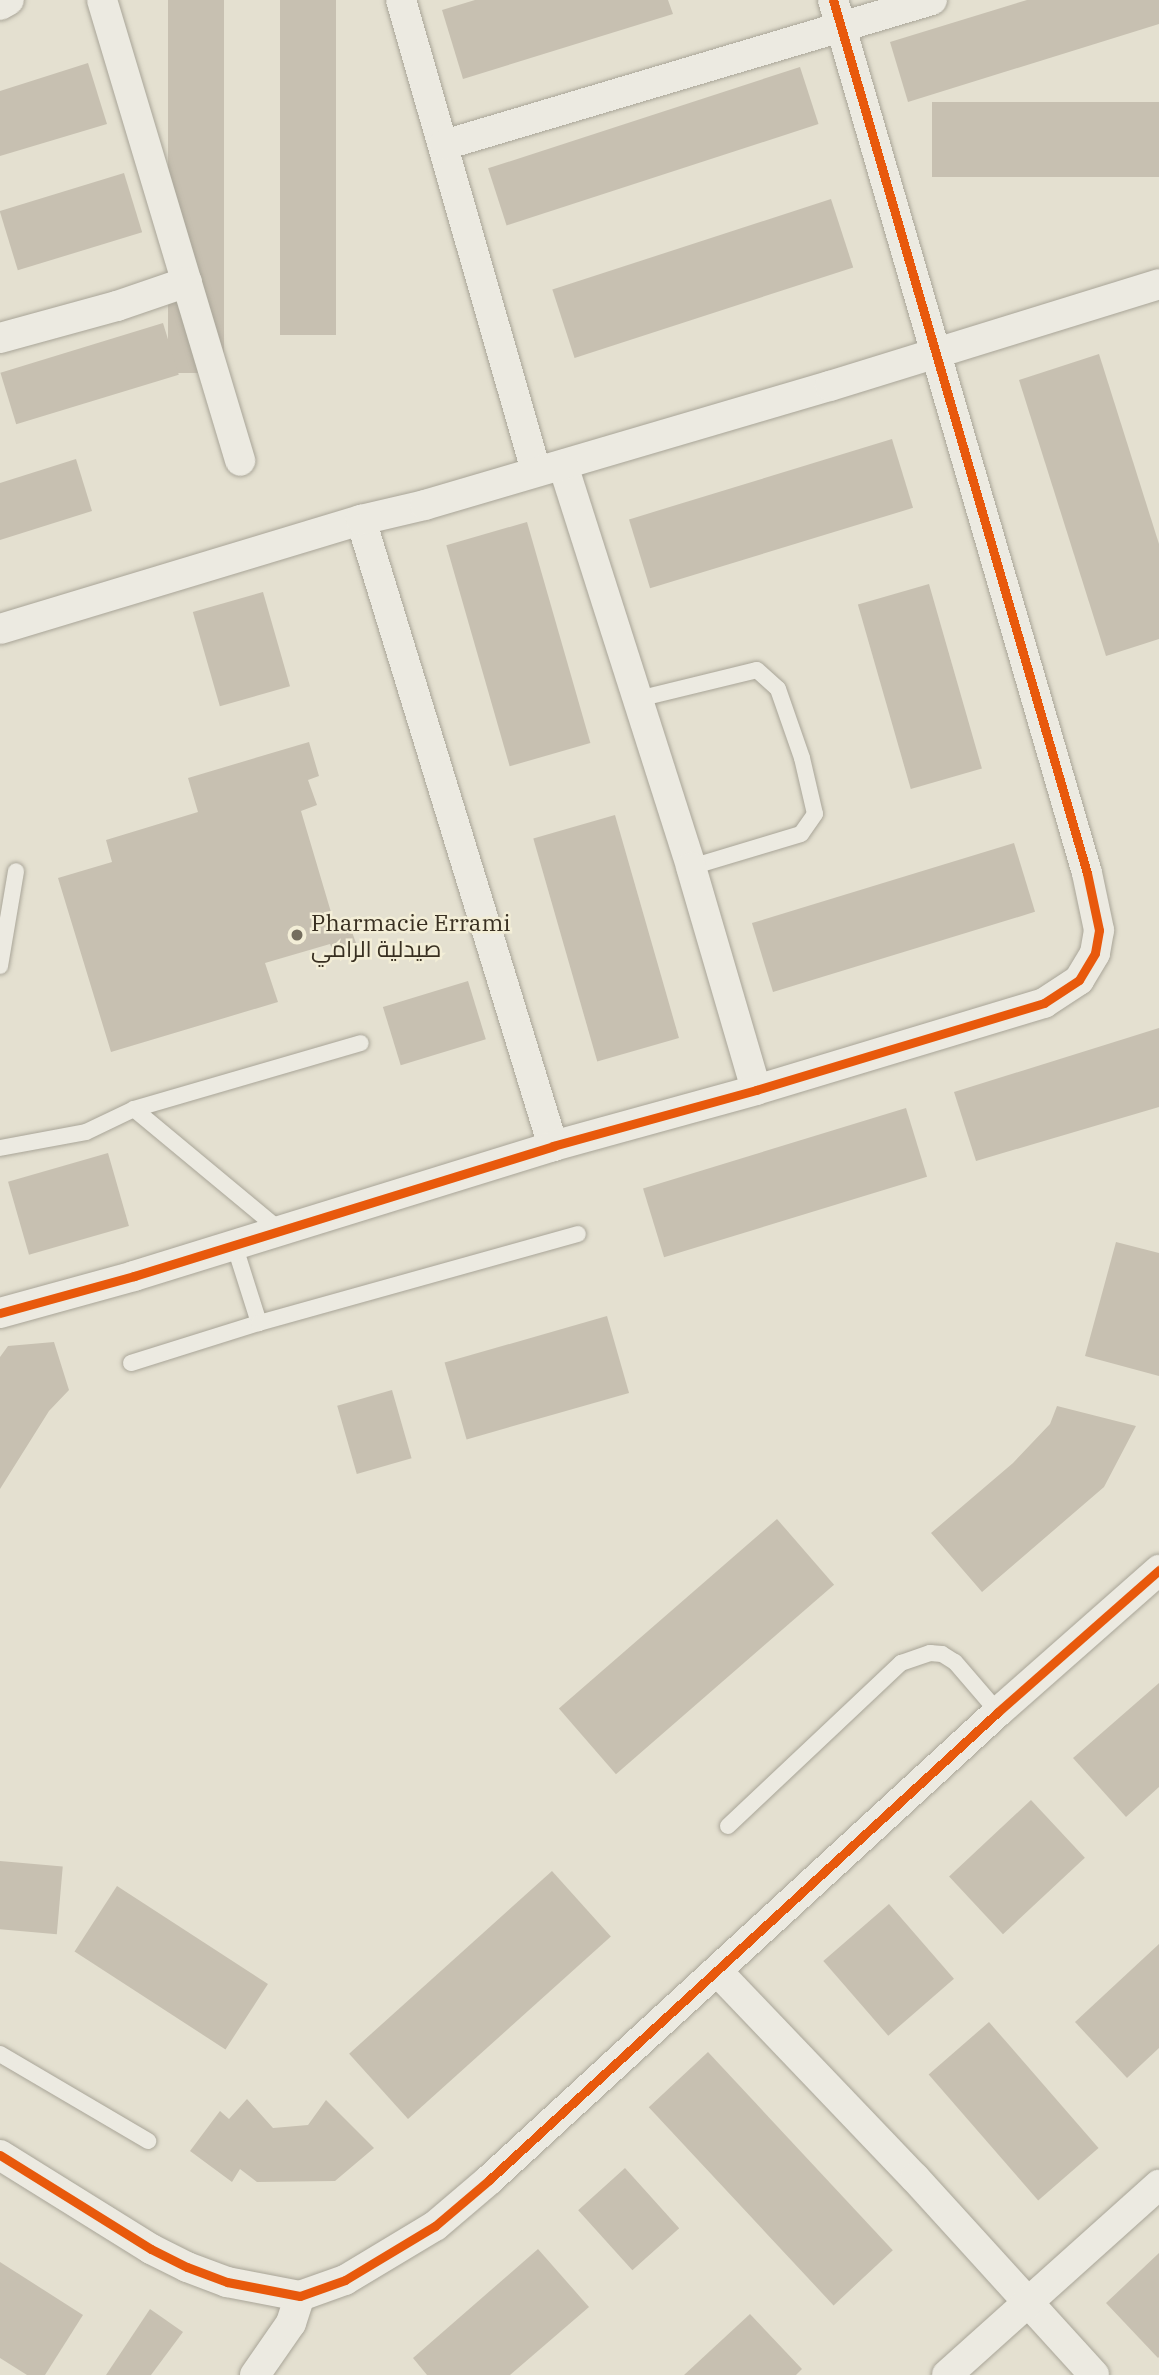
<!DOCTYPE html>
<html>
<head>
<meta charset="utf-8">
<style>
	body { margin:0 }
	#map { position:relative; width:1159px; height:2375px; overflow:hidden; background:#e4e0d0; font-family:"IBM Plex Serif",Cairo,serif }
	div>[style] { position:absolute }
	.building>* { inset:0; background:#c7c0b1; transform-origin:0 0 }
	.roads { filter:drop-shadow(0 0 2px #a9a598) drop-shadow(0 0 2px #a9a598) }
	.lane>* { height:16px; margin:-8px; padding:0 8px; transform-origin:8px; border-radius:8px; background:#eceae1 }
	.street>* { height:30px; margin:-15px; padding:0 15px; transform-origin:15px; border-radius:15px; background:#eceae1 }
	.cycleway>* { height:9px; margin:-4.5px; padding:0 4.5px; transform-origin:4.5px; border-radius:4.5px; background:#e8590c }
	.dots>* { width:19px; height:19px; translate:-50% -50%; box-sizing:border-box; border:4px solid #f3eed7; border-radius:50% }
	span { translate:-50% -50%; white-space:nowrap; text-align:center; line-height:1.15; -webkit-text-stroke:5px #f3eed7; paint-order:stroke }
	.poi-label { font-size:23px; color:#382f21 }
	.left { translate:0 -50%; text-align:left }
</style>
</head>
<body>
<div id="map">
	<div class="building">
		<div style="left:168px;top:0;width:56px;height:373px"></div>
		<div style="left:280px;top:0;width:56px;height:335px"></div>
		<div style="clip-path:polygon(475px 0,668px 0,673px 14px,463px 79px,442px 10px)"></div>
		<div style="clip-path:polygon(1027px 0,1159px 0,1159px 24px,908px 102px,890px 42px)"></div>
		<div style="clip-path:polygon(88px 63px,107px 124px,0 156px,0 91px)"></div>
		<div style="left:800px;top:67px;width:60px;height:328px;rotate:72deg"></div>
		<div style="left:1159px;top:102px;width:75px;height:227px;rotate:90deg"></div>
		<div style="left:124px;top:173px;width:62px;height:130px;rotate:73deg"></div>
		<div style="left:831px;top:199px;width:72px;height:293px;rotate:72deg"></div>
		<div style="left:163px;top:323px;width:54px;height:170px;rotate:73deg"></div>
		<div style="clip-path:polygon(1099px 354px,1159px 544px,1159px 639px,1106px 656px,1019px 380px)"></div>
		<div style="left:892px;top:439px;width:72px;height:275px;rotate:73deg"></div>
		<div style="clip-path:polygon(76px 459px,92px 511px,0 540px,0 483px)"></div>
		<div style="left:527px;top:522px;width:230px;height:84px;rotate:74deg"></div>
		<div style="left:929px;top:584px;width:192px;height:74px;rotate:74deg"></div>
		<div style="left:263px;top:592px;width:98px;height:73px;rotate:74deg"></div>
		<div style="clip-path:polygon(309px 742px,319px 776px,308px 780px,317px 805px,301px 811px,336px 929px,349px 924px,356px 943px,333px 951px,330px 944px,265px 963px,278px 1002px,111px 1052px,58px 878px,112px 862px,106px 840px,198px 812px,188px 778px)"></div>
		<div style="left:615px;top:815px;width:232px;height:85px;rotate:74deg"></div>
		<div style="left:1014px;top:843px;width:72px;height:274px;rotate:73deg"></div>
		<div style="left:468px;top:981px;width:61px;height:89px;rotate:73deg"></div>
		<div style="clip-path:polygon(1159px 1028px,1159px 1107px,976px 1161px,954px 1092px)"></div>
		<div style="left:906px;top:1108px;width:72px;height:275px;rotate:73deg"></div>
		<div style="left:108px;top:1153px;width:76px;height:104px;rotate:74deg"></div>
		<div style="clip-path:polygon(1116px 1242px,1159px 1253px,1159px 1376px,1085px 1356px)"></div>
		<div style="left:607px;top:1316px;width:80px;height:169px;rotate:74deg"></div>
		<div style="clip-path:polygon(54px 1342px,69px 1390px,49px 1411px,0 1489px,0 1357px,8px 1346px)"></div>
		<div style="left:392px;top:1390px;width:71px;height:57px;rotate:74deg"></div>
		<div style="clip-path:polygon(1057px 1406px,1136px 1426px,1104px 1487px,982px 1592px,931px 1533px,1013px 1463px,1050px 1424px)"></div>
		<div style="left:777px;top:1519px;width:87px;height:289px;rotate:49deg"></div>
		<div style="clip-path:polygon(1159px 1683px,1159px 1787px,1126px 1817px,1073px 1758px)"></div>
		<div style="left:1031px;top:1800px;width:79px;height:112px;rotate:47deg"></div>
		<div style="left:0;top:1861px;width:63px;height:68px;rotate:5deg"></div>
		<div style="left:552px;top:1871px;width:88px;height:273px;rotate:48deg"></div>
		<div style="left:117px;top:1886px;width:180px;height:78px;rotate:33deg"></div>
		<div style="left:889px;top:1904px;width:99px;height:87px;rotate:49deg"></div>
		<div style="clip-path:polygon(1159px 1944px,1159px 2048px,1127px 2078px,1075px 2022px)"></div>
		<div style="left:989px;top:2022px;width:167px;height:80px;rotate:49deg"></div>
		<div style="left:708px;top:2052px;width:271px;height:81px;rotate:47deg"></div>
		<div style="clip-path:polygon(247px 2099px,273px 2128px,308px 2125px,326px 2100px,374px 2148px,335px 2181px,257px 2182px,240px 2169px,232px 2182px,190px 2151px,220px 2111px,229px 2119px)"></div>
		<div style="left:625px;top:2168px;width:81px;height:63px;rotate:48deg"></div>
		<div style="clip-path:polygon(538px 2249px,589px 2307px,510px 2375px,427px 2375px,413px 2358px)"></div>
		<div style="clip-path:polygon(1159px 2253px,1159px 2357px,1158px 2358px,1106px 2303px)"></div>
		<div style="clip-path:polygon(0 2262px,83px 2315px,45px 2375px,27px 2375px,0 2358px)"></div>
		<div style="clip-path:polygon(150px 2309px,183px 2332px,151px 2375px,106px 2375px)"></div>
		<div style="clip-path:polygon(750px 2314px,802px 2369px,796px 2375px,684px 2375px)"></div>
	</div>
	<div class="roads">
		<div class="lane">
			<div style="left:638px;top:699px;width:122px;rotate:-13.7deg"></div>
			<div style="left:757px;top:670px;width:28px;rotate:42deg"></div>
			<div style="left:778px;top:689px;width:73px;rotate:70.8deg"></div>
			<div style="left:802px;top:758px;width:57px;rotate:76.9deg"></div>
			<div style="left:815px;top:814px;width:24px;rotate:125deg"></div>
			<div style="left:801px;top:834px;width:115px;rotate:163.3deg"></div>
			<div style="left:0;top:966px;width:96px;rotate:-80.4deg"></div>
			<div style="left:134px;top:1109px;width:236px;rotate:-16.2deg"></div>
			<div style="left:0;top:1148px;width:87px;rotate:-10.5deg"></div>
			<div style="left:86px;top:1132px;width:53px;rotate:-25.6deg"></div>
			<div style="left:134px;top:1109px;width:190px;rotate:39.7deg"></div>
			<div style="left:234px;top:1244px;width:83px;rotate:72.4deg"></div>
			<div style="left:131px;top:1363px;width:134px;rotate:-17.4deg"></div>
			<div style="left:259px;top:1323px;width:331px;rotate:-15.6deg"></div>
			<div style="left:728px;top:1826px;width:238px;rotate:-43.3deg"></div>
			<div style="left:901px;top:1663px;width:31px;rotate:-19deg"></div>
			<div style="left:930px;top:1653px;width:12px;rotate:5deg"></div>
			<div style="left:942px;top:1654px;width:15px;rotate:32deg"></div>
			<div style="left:955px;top:1662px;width:66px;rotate:49.3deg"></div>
			<div style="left:0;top:2054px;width:172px;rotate:30.4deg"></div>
		</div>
		<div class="street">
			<div style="left:102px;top:0;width:481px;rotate:73.3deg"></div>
			<div style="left:401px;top:0;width:490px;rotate:74deg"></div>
			<div style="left:0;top:5px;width:10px;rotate:-29deg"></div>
			<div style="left:444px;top:145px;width:509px;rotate:-16.55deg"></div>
			<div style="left:0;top:338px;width:121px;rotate:-15.3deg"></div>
			<div style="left:117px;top:306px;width:74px;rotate:-18.9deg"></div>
			<div style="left:563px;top:465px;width:422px;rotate:72.3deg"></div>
			<div style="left:691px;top:867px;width:232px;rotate:73.7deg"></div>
			<div style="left:361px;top:520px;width:655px;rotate:72.95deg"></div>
			<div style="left:0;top:629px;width:377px;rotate:-16.8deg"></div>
			<div style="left:361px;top:520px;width:66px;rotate:-13.2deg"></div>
			<div style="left:425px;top:505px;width:422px;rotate:-16.4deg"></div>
			<div style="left:830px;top:386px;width:344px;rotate:-17.2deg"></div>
			<div style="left:0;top:1313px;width:139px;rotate:-15.4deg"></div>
			<div style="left:134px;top:1276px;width:439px;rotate:-17.2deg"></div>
			<div style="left:553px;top:1146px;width:211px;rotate:-15.4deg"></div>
			<div style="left:756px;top:1090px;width:301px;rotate:-16.8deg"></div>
			<div style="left:1044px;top:1003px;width:42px;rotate:-33.3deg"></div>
			<div style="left:1079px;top:980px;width:31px;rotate:-59deg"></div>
			<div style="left:1095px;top:953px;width:23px;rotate:-80deg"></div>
			<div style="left:1099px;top:930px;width:58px;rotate:-101.9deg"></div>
			<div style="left:1087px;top:873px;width:909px;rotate:-106.22deg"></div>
			<div style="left:717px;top:1971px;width:286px;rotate:46.3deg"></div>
			<div style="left:915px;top:2178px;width:266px;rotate:47.7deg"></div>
			<div style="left:0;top:2155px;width:178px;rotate:31.9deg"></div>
			<div style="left:151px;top:2249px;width:40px;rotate:26.6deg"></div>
			<div style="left:187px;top:2267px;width:43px;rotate:20.6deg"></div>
			<div style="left:227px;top:2282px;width:74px;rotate:10.9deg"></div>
			<div style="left:300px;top:2296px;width:48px;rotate:-19.6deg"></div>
			<div style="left:345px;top:2280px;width:105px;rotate:-31deg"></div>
			<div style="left:435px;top:2226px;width:71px;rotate:-40.4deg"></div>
			<div style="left:489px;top:2180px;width:691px;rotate:-42.6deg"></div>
			<div style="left:998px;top:1712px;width:215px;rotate:-41.4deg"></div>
			<div style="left:255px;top:2375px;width:63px;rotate:-55.3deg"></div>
			<div style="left:291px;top:2323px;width:28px;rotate:-72deg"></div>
			<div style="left:947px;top:2375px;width:285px;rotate:-41.9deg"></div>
		</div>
	</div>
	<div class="cycleway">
		<div style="left:0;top:1313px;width:139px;rotate:-15.4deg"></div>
		<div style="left:134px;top:1276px;width:439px;rotate:-17.2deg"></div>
		<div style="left:553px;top:1146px;width:211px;rotate:-15.4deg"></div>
		<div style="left:756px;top:1090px;width:301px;rotate:-16.8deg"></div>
		<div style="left:1044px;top:1003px;width:42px;rotate:-33.3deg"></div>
		<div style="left:1079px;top:980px;width:31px;rotate:-59deg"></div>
		<div style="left:1095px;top:953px;width:23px;rotate:-80deg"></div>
		<div style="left:1099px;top:930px;width:58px;rotate:-101.9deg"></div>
		<div style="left:1087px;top:873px;width:909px;rotate:-106.22deg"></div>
		<div style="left:0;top:2155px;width:178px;rotate:31.9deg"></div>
		<div style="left:151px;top:2249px;width:40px;rotate:26.6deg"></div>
		<div style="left:187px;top:2267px;width:43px;rotate:20.6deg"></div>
		<div style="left:227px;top:2282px;width:74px;rotate:10.9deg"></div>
		<div style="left:300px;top:2296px;width:48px;rotate:-19.6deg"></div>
		<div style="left:345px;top:2280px;width:105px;rotate:-31deg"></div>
		<div style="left:435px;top:2226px;width:71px;rotate:-40.4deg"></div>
		<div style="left:489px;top:2180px;width:691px;rotate:-42.6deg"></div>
		<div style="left:998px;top:1712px;width:215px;rotate:-41.4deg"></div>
	</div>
	<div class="dots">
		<div style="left:297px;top:935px;background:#746d5e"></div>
	</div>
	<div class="poi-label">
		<span class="left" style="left:311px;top:935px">Pharmacie Errami<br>صيدلية الرامي</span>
	</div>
</div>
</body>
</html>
